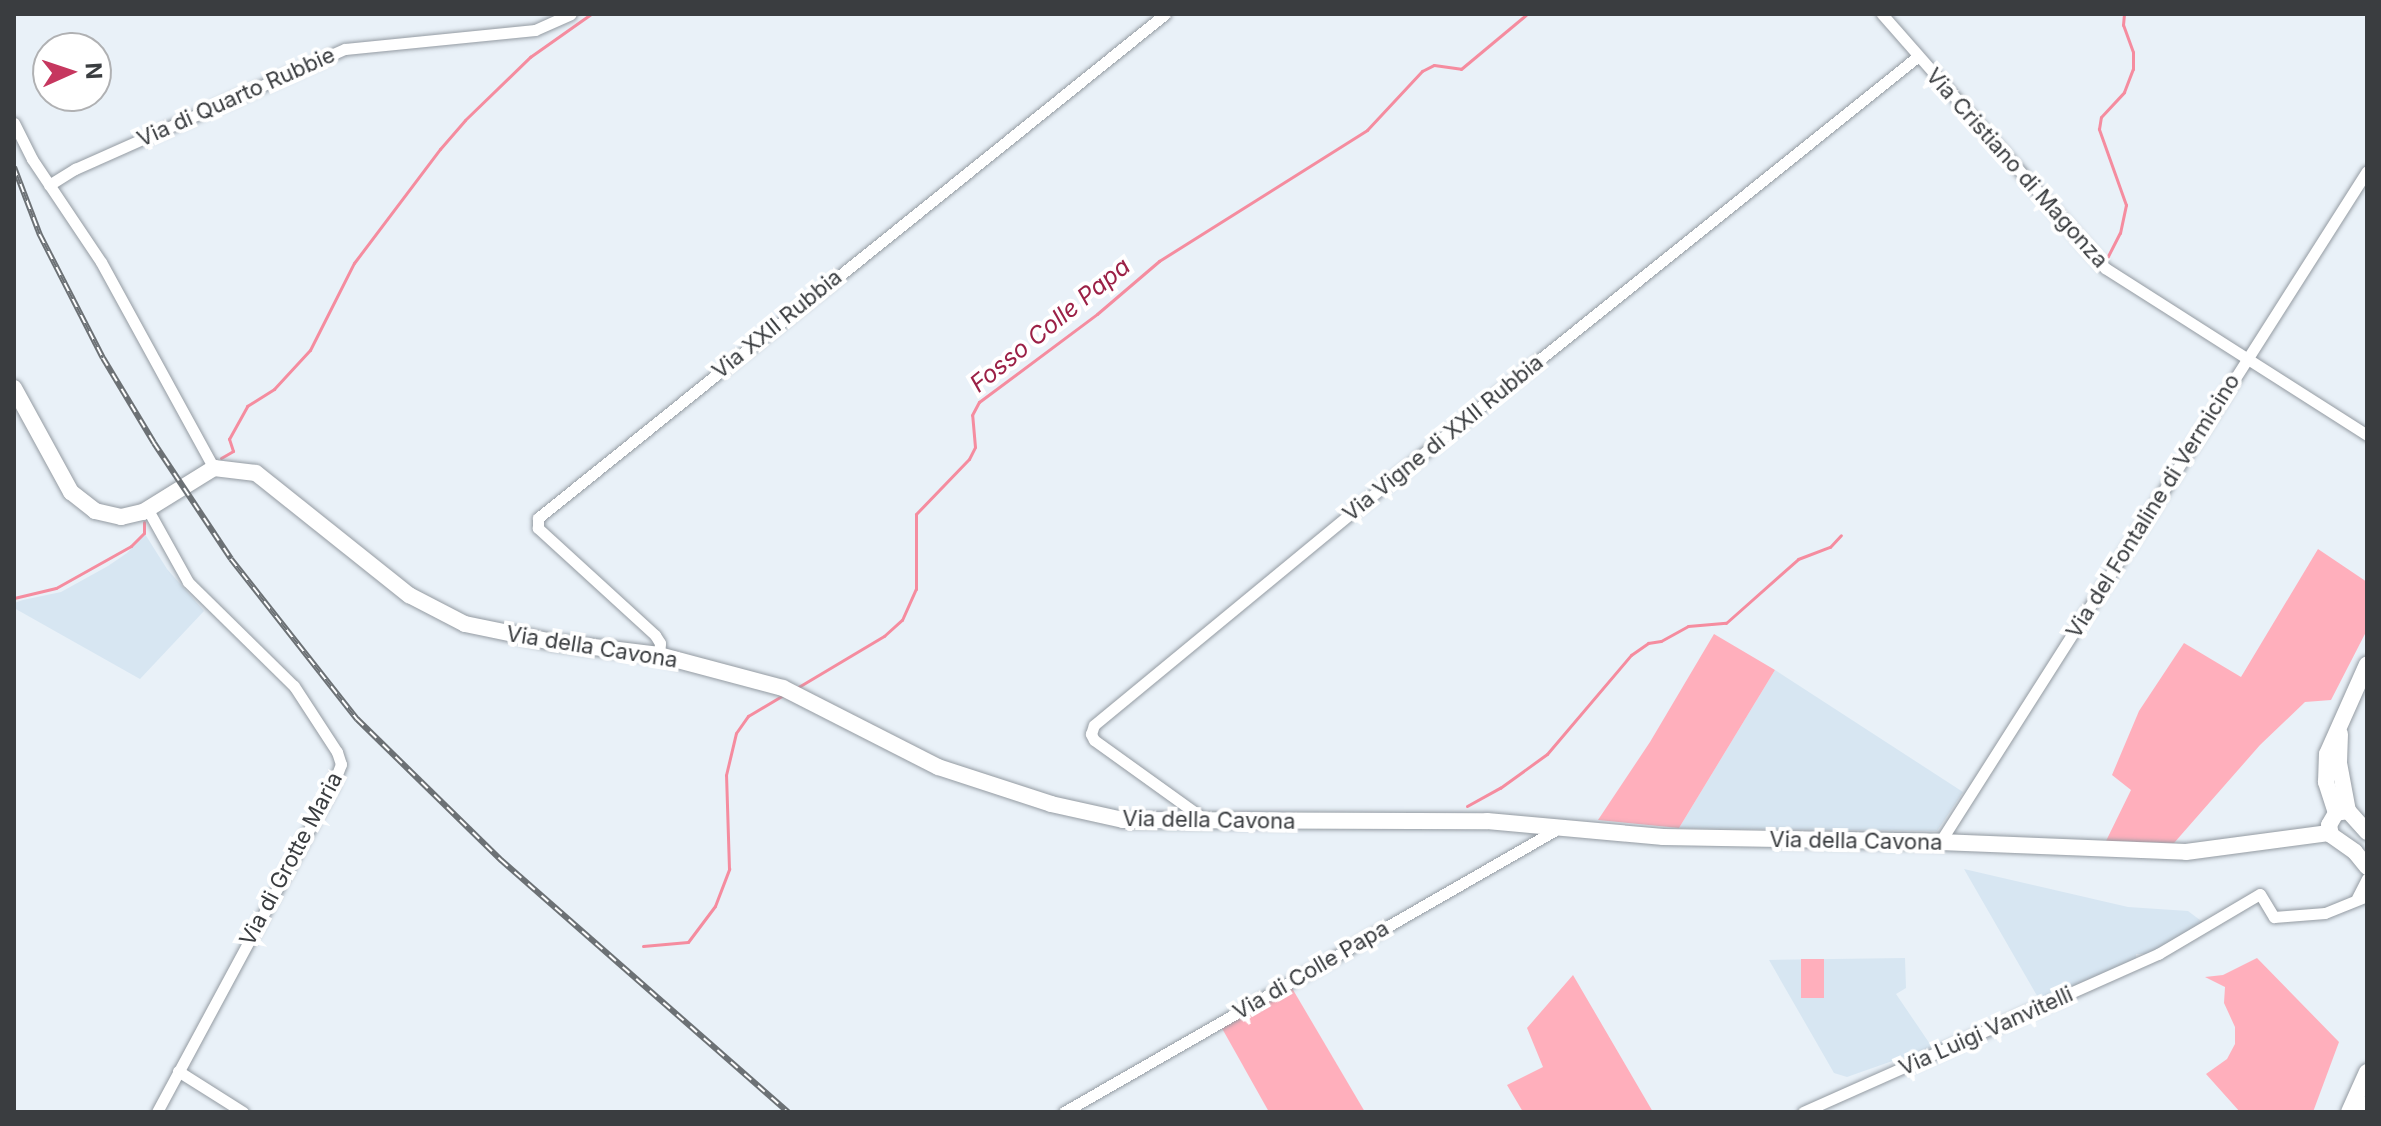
<!DOCTYPE html>
<html>
<head>
<meta charset="utf-8">
<style>
	body { margin:0 }
	#map { position:relative; width:2381px; height:1126px; overflow:hidden; background:#e9f1f8; font-family:Inter,sans-serif }
	div>[style] { position:absolute }
	.built>* { inset:0; background:#d7e6f2 }
	.green>* { inset:0; background:#ffafbc; transform-origin:0 0 }
	.stream>* { height:3px; margin:-1.5px; padding:0 1.5px; transform-origin:1.5px; border-radius:1.5px; background:#f58c9f }
	.roads { filter:drop-shadow(0 0 2px #949ba2) drop-shadow(0 0 2px #949ba2) }
	.minor>* { height:11px; margin:-5.5px; padding:0 5.5px; transform-origin:5.5px; border-radius:5.5px; background:#fff }
	.secondary>* { height:16px; margin:-8px; padding:0 8px; transform-origin:8px; border-radius:8px; background:#fff }
	.primary>* { height:16px; margin:-8px; padding:0 8px; transform-origin:8px; border-radius:8px; background:#fff }
	.rail>* { height:6px; margin-top:-3px; transform-origin:0; background:repeating-linear-gradient(90deg,#fff 0 9px,#6c7175 0 18px); box-sizing:border-box; border-block:2px solid #6c7175 }
	span { translate:-50% -50%; white-space:nowrap; text-align:center; line-height:1.15; -webkit-text-stroke:8px #fff; paint-order:stroke }
	.street-label { font-size:22px; color:#3a3d40 }
	.water-label { font-size:24px; color:#9b2046; font-style:italic }
	.frame { position:absolute; inset:0; border:16px solid #3a3d40; pointer-events:none }
	.north { position:absolute; left:32px; top:32px; width:80px; height:80px; box-sizing:border-box; background:#fff; border:2px solid #b0b1b3; border-radius:50%; rotate:87deg; font-size:22px; font-weight:700; line-height:32px; text-align:center; color:#3a3d40 }
	.north::after { content:''; display:block; margin:auto; width:28px; height:36px; background:#c6375f; clip-path:polygon(50% 0,100% 100%,50% 72%,0 100%) }
</style>
</head>
<body>
<div id="map">
	<div class="built">
		<div style="clip-path:polygon(145px 534px,167px 569px,204px 611px,140px 679px,14px 608px,14px 603px,23px 600px,61px 592px,108px 566px,127px 553px)"></div>
		<div style="clip-path:polygon(1775px 670px,1963px 792px,1937px 831px,1679px 828px)"></div>
		<div style="clip-path:polygon(1964px 869px,2128px 907px,2188px 911px,2204px 923px,2152px 954px,2136px 954px,2136px 960px,2040px 1001px)"></div>
		<div style="clip-path:polygon(1905px 958px,1906px 988px,1896px 994px,1932px 1047px,1847px 1077px,1834px 1073px,1769px 960px)"></div>
	</div>
	<div class="green">
		<div style="clip-path:polygon(2318px 549px,2367px 582px,2367px 630px,2331px 700px,2305px 702px,2260px 745px,2174px 843px,2106px 841px,2131px 790px,2112px 775px,2139px 711px,2184px 643px,2241px 677px)"></div>
		<div style="clip-path:polygon(1714px 634px,1775px 670px,1679px 828px,1598px 820px,1650px 742px)"></div>
		<div style="clip-path:polygon(2257px 958px,2339px 1042px,2313px 1112px,2240px 1112px,2206px 1074px,2227px 1059px,2235px 1044px,2235px 1027px,2224px 1003px,2225px 987px,2205px 977px,2223px 975px)"></div>
		<div style="left:1824px;top:959px;width:39px;height:23px;rotate:90deg"></div>
		<div style="clip-path:polygon(1573px 975px,1653px 1112px,1523px 1112px,1507px 1085px,1543px 1067px,1527px 1028px)"></div>
		<div style="clip-path:polygon(1289px 983px,1365px 1112px,1269px 1112px,1219px 1023px)"></div>
	</div>
	<div class="stream">
		<div style="left:2107px;top:258px;width:28px;rotate:-63deg"></div>
		<div style="left:2120px;top:233px;width:29px;rotate:-78deg"></div>
		<div style="left:2126px;top:205px;width:81px;rotate:-109.6deg"></div>
		<div style="left:2099px;top:129px;width:12px;rotate:-81deg"></div>
		<div style="left:2101px;top:117px;width:34px;rotate:-47deg"></div>
		<div style="left:2124px;top:92px;width:25px;rotate:-69deg"></div>
		<div style="left:2133px;top:69px;width:17px;rotate:-90deg"></div>
		<div style="left:2133px;top:52px;width:29px;rotate:-110deg"></div>
		<div style="left:2123px;top:25px;width:11px;rotate:-85deg"></div>
		<div style="left:221px;top:458px;width:14px;rotate:-30deg"></div>
		<div style="left:233px;top:451px;width:13px;rotate:-108deg"></div>
		<div style="left:229px;top:439px;width:38px;rotate:-61deg"></div>
		<div style="left:247px;top:406px;width:32px;rotate:-32deg"></div>
		<div style="left:274px;top:389px;width:53px;rotate:-47.3deg"></div>
		<div style="left:310px;top:350px;width:97px;rotate:-63.2deg"></div>
		<div style="left:354px;top:263px;width:143px;rotate:-53deg"></div>
		<div style="left:440px;top:149px;width:38px;rotate:-49deg"></div>
		<div style="left:465px;top:120px;width:91px;rotate:-44.1deg"></div>
		<div style="left:530px;top:57px;width:75px;rotate:-35.2deg"></div>
		<div style="left:14px;top:598px;width:43px;rotate:-13.4deg"></div>
		<div style="left:56px;top:588px;width:86px;rotate:-29.2deg"></div>
		<div style="left:131px;top:546px;width:18px;rotate:-45deg"></div>
		<div style="left:144px;top:533px;width:11px;rotate:-90deg"></div>
		<div style="left:795px;top:689px;width:104px;rotate:-30.8deg"></div>
		<div style="left:884px;top:636px;width:24px;rotate:-42deg"></div>
		<div style="left:902px;top:620px;width:34px;rotate:-66deg"></div>
		<div style="left:916px;top:589px;width:75px;rotate:-90deg"></div>
		<div style="left:916px;top:514px;width:76px;rotate:-46.1deg"></div>
		<div style="left:969px;top:459px;width:13px;rotate:-63deg"></div>
		<div style="left:975px;top:447px;width:32px;rotate:-95deg"></div>
		<div style="left:972px;top:415px;width:15px;rotate:-62deg"></div>
		<div style="left:979px;top:402px;width:147px;rotate:-36.7deg"></div>
		<div style="left:1097px;top:314px;width:82px;rotate:-40.5deg"></div>
		<div style="left:1159px;top:261px;width:246px;rotate:-32.2deg"></div>
		<div style="left:1367px;top:130px;width:81px;rotate:-47deg"></div>
		<div style="left:1422px;top:71px;width:13px;rotate:-27deg"></div>
		<div style="left:1434px;top:65px;width:27px;rotate:8deg"></div>
		<div style="left:1461px;top:69px;width:86px;rotate:-39.8deg"></div>
		<div style="left:1467px;top:806px;width:38px;rotate:-29deg"></div>
		<div style="left:1500px;top:788px;width:58px;rotate:-35.9deg"></div>
		<div style="left:1547px;top:754px;width:130px;rotate:-49.7deg"></div>
		<div style="left:1631px;top:655px;width:21px;rotate:-35deg"></div>
		<div style="left:1648px;top:643px;width:13px;rotate:-9deg"></div>
		<div style="left:1661px;top:641px;width:31px;rotate:-29deg"></div>
		<div style="left:1688px;top:626px;width:38px;rotate:-5deg"></div>
		<div style="left:1726px;top:623px;width:96px;rotate:-41.6deg"></div>
		<div style="left:1798px;top:559px;width:34px;rotate:-21deg"></div>
		<div style="left:1830px;top:547px;width:16px;rotate:-47deg"></div>
		<div style="left:643px;top:946px;width:45px;rotate:-5.1deg"></div>
		<div style="left:688px;top:942px;width:45px;rotate:-53.1deg"></div>
		<div style="left:715px;top:906px;width:40px;rotate:-69deg"></div>
		<div style="left:729px;top:869px;width:94px;rotate:-91.8deg"></div>
		<div style="left:726px;top:775px;width:43px;rotate:-76.6deg"></div>
		<div style="left:736px;top:733px;width:21px;rotate:-55deg"></div>
		<div style="left:748px;top:716px;width:43px;rotate:-30.7deg"></div>
	</div>
	<div class="roads">
		<div class="minor">
			<div style="left:1882px;top:14px;width:338px;rotate:48.7deg"></div>
			<div style="left:2105px;top:268px;width:311px;rotate:32.5deg"></div>
			<div style="left:14px;top:123px;width:40px;rotate:63.4deg"></div>
			<div style="left:32px;top:159px;width:124px;rotate:56.2deg"></div>
			<div style="left:101px;top:262px;width:235px;rotate:61.3deg"></div>
			<div style="left:49px;top:185px;width:31px;rotate:-32deg"></div>
			<div style="left:75px;top:169px;width:295px;rotate:-24deg"></div>
			<div style="left:345px;top:49px;width:191px;rotate:-5.7deg"></div>
			<div style="left:535px;top:30px;width:39px;rotate:-24deg"></div>
			<div style="left:148px;top:510px;width:82px;rotate:60.9deg"></div>
			<div style="left:188px;top:582px;width:148px;rotate:44.5deg"></div>
			<div style="left:294px;top:686px;width:79px;rotate:56.9deg"></div>
			<div style="left:337px;top:752px;width:13px;rotate:72deg"></div>
			<div style="left:341px;top:764px;width:22px;rotate:111deg"></div>
			<div style="left:333px;top:785px;width:371px;rotate:118.3deg"></div>
			<div style="left:659px;top:655px;width:12px;rotate:-85deg"></div>
			<div style="left:660px;top:643px;width:9px;rotate:-122deg"></div>
			<div style="left:655px;top:635px;width:159px;rotate:-137.6deg"></div>
			<div style="left:538px;top:528px;width:10px;rotate:-90deg"></div>
			<div style="left:538px;top:518px;width:804px;rotate:-38.79deg"></div>
			<div style="left:1204px;top:819px;width:135px;rotate:-144.3deg"></div>
			<div style="left:1094px;top:740px;width:7px;rotate:-117deg"></div>
			<div style="left:1091px;top:734px;width:9px;rotate:-72deg"></div>
			<div style="left:1094px;top:725px;width:460px;rotate:-39.5deg"></div>
			<div style="left:1449px;top:432px;width:600px;rotate:-38.7deg"></div>
			<div style="left:1940px;top:842px;width:795px;rotate:-57.53deg"></div>
			<div style="left:2357px;top:898px;width:22px;rotate:-63deg"></div>
			<div style="left:178px;top:1071px;width:77px;rotate:32.2deg"></div>
			<div style="left:1064px;top:1112px;width:571px;rotate:-29.84deg"></div>
			<div style="left:1803px;top:1112px;width:389px;rotate:-24deg"></div>
			<div style="left:2158px;top:954px;width:118px;rotate:-30.5deg"></div>
			<div style="left:2260px;top:894px;width:27px;rotate:59deg"></div>
			<div style="left:2274px;top:917px;width:51px;rotate:-4.5deg"></div>
			<div style="left:2325px;top:913px;width:45px;rotate:-22deg"></div>
		</div>
		<div class="secondary">
			<div style="left:14px;top:388px;width:119px;rotate:61.3deg"></div>
			<div style="left:71px;top:492px;width:31px;rotate:38deg"></div>
			<div style="left:95px;top:511px;width:27px;rotate:13deg"></div>
			<div style="left:121px;top:517px;width:23px;rotate:-13deg"></div>
			<div style="left:143px;top:512px;width:84px;rotate:-31.8deg"></div>
			<div style="left:214px;top:468px;width:42px;rotate:6.8deg"></div>
			<div style="left:256px;top:473px;width:196px;rotate:38.6deg"></div>
			<div style="left:409px;top:595px;width:63px;rotate:27.4deg"></div>
			<div style="left:465px;top:624px;width:90px;rotate:11.6deg"></div>
			<div style="left:553px;top:642px;width:107px;rotate:7deg"></div>
			<div style="left:659px;top:655px;width:128px;rotate:14.9deg"></div>
			<div style="left:783px;top:688px;width:174px;rotate:27deg"></div>
			<div style="left:938px;top:767px;width:119px;rotate:18.1deg"></div>
			<div style="left:1051px;top:804px;width:74px;rotate:12.5deg"></div>
			<div style="left:1123px;top:820px;width:364px;rotate:0.2deg"></div>
			<div style="left:1487px;top:821px;width:177px;rotate:5.2deg"></div>
			<div style="left:1663px;top:837px;width:277px;rotate:1deg"></div>
			<div style="left:1940px;top:842px;width:246px;rotate:2.3deg"></div>
			<div style="left:2186px;top:852px;width:144px;rotate:-7.6deg"></div>
			<div style="left:2340px;top:734px;width:29px;rotate:92deg"></div>
			<div style="left:2339px;top:763px;width:49px;rotate:79.4deg"></div>
			<div style="left:2336px;top:813px;width:33px;rotate:-108deg"></div>
			<div style="left:2326px;top:782px;width:28px;rotate:-88deg"></div>
			<div style="left:2327px;top:754px;width:98px;rotate:-66deg"></div>
			<div style="left:2367px;top:832px;width:28px;rotate:-132deg"></div>
			<div style="left:2348px;top:811px;width:12px;rotate:171deg"></div>
			<div style="left:2336px;top:813px;width:14px;rotate:120deg"></div>
			<div style="left:2329px;top:825px;width:10px;rotate:79deg"></div>
			<div style="left:2331px;top:835px;width:29px;rotate:35deg"></div>
			<div style="left:2355px;top:852px;width:19px;rotate:51deg"></div>
		</div>
		<div class="primary">
			<div style="left:2349px;top:1112px;width:44px;rotate:-65.8deg"></div>
			<div style="left:2363px;top:1112px;width:9px;rotate:-63deg"></div>
		</div>
	</div>
	<div class="rail">
		<div style="left:14px;top:167px;width:73px;rotate:69.1deg"></div>
		<div style="left:40px;top:235px;width:138px;rotate:62.9deg"></div>
		<div style="left:103px;top:358px;width:99px;rotate:59deg"></div>
		<div style="left:154px;top:443px;width:139px;rotate:56.4deg"></div>
		<div style="left:231px;top:559px;width:204px;rotate:51.8deg"></div>
		<div style="left:357px;top:719px;width:202px;rotate:44.4deg"></div>
		<div style="left:501px;top:860px;width:382px;rotate:41.3deg"></div>
	</div>
	<div class="street-label">
		<span style="left:236px;top:97px;rotate:-24deg">Via di Quarto Rubbie</span>
		<span style="left:2017px;top:168px;rotate:48deg">Via Cristiano di Magonza</span>
		<span style="left:777px;top:324px;rotate:-39deg">Via XXII Rubbia</span>
		<span style="left:1443px;top:438px;rotate:-39deg">Via Vigne di XXII Rubbia</span>
		<span style="left:2153px;top:506px;rotate:-58deg">Via del Fontaline di Vermicino</span>
		<span style="left:592px;top:647px;rotate:9deg">Via della Cavona</span>
		<span style="left:1209px;top:820px;rotate:1deg">Via della Cavona</span>
		<span style="left:1856px;top:841px;rotate:1deg">Via della Cavona</span>
		<span style="left:291px;top:859px;rotate:-62deg">Via di Grotte Maria</span>
		<span style="left:1311px;top:970px;rotate:-30deg">Via di Colle Papa</span>
		<span style="left:1986px;top:1031px;rotate:-24deg">Via Luigi Vanvitelli</span>
	</div>
	<div class="water-label">
		<span style="left:1050px;top:325px;rotate:-39deg">Fosso Colle Papa</span>
	</div>
	<div class="frame"></div>
	<div class="north">N</div>
</div>
</body>
</html>
